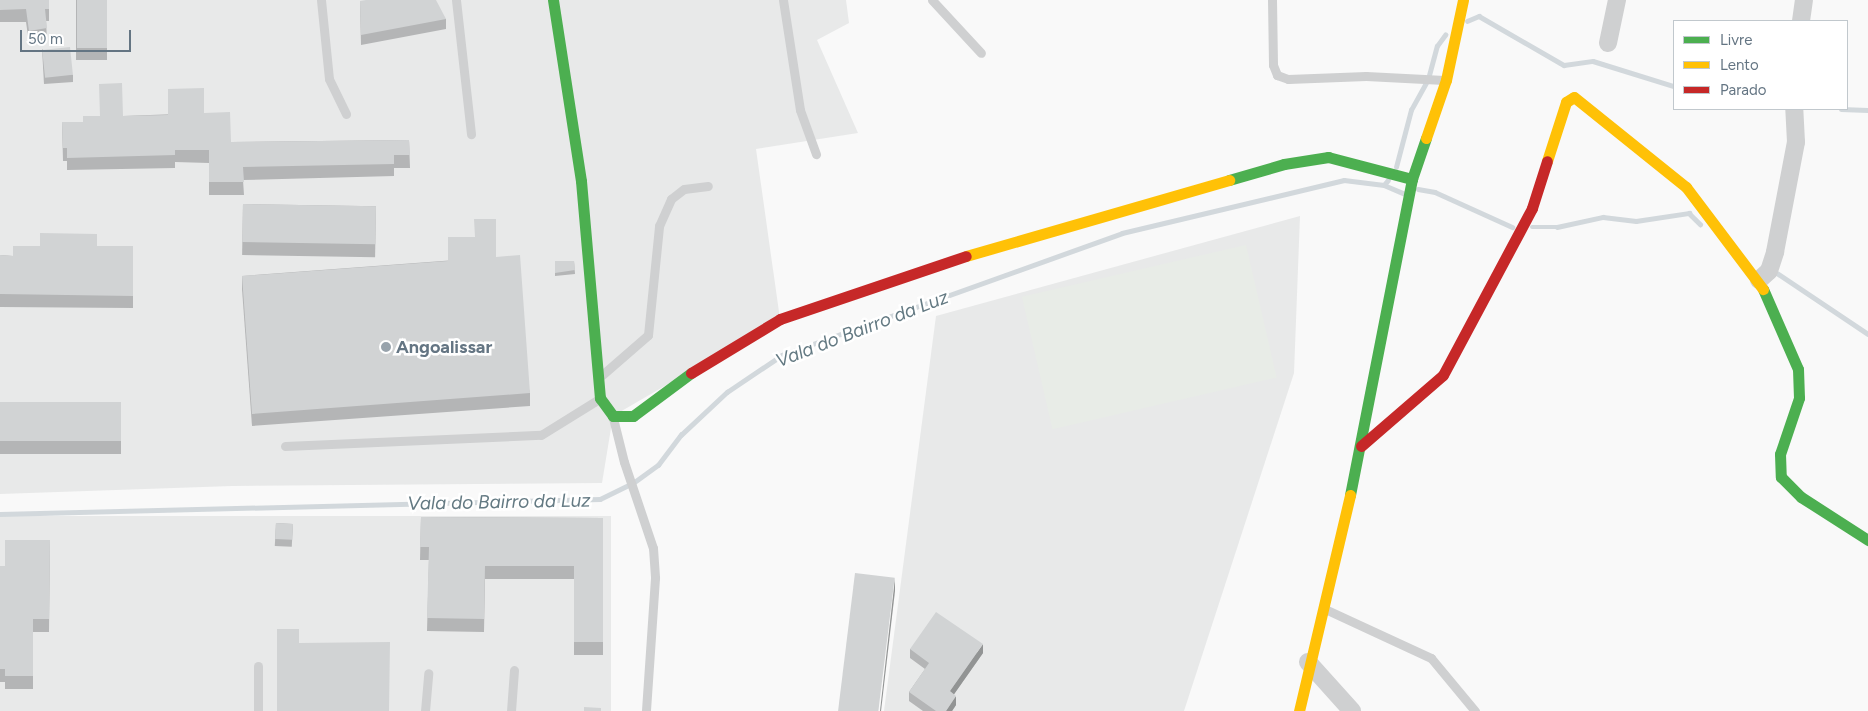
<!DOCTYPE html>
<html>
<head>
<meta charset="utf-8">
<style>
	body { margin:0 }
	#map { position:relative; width:1868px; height:711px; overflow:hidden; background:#f9f9f9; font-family:Figtree,sans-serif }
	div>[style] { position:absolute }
	.built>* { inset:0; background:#e8e9e9; transform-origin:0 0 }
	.green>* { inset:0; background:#e8ece7; transform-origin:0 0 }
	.stream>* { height:4.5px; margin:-2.25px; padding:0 2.25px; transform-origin:2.25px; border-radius:2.25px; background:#d2d8dc }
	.lane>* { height:9px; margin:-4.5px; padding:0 4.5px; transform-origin:4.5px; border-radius:4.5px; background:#cfd0d1 }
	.street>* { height:18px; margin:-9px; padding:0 9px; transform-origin:9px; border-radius:9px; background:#cfd0d1 }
	.fast>* { height:11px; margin:-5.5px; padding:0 5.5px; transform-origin:5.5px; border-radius:5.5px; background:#4caf50 }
	.slow>* { height:11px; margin:-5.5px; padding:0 5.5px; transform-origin:5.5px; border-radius:5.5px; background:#ffc107 }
	.jam>* { height:11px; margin:-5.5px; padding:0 5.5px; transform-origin:5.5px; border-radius:5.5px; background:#c62828 }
	.wall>* { inset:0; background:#b4b5b6; transform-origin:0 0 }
	.shaded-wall>* { inset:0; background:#929494 }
	.building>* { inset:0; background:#d1d3d4; transform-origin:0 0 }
	.dots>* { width:14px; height:14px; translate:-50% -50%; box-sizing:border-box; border:2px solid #fff; border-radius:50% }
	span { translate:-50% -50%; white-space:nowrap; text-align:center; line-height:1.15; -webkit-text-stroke:5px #fff; paint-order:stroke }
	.poi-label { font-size:18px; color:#647583; font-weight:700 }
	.left { translate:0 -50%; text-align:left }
	.water-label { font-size:19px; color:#647a83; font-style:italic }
	.legend { position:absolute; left:1673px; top:20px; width:175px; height:90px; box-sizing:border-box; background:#fff; border:1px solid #c1c8cd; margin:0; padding:6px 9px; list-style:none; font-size:15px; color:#647583 }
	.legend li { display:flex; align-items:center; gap:10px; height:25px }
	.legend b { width:25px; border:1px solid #c1c8cd }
	.scale { position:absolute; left:20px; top:30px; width:111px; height:22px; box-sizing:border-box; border:2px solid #647583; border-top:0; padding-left:6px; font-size:15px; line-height:18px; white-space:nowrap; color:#647583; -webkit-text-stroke:4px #fff; paint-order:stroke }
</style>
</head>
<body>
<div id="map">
	<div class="built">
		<div style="clip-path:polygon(0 0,846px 0,849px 23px,817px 40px,858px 133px,756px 149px,780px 319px,613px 416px,602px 483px,232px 486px,0 494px)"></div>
		<div style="clip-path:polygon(1300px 216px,1294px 373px,1184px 711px,884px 711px,936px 316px)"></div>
		<div style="left:611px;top:516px;width:195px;height:611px;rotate:90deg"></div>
	</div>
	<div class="green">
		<div style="left:1246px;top:245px;width:136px;height:230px;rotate:77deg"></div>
	</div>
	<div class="stream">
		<div style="left:1467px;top:21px;width:13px;rotate:-23deg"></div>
		<div style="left:1479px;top:16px;width:98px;rotate:30deg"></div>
		<div style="left:1564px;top:65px;width:29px;rotate:-8deg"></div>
		<div style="left:1593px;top:61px;width:85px;rotate:17.2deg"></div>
		<div style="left:1841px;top:109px;width:27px;rotate:2deg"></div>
		<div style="left:1396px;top:167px;width:59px;rotate:-75.3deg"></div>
		<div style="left:1411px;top:110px;width:35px;rotate:-61deg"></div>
		<div style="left:1428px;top:79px;width:34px;rotate:-75deg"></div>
		<div style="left:1437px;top:46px;width:14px;rotate:-54deg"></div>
		<div style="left:1384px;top:185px;width:21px;rotate:23deg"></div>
		<div style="left:1418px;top:189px;width:17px;rotate:10deg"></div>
		<div style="left:1435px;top:192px;width:85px;rotate:24.4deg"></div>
		<div style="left:1532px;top:227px;width:25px"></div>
		<div style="left:1557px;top:227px;width:47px;rotate:-12.3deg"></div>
		<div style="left:1603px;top:217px;width:33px;rotate:7deg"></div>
		<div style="left:1636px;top:221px;width:54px;rotate:-8.6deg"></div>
		<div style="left:1689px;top:213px;width:16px;rotate:45deg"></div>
		<div style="left:1774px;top:271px;width:113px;rotate:33.8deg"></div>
		<div style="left:0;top:514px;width:600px;rotate:-1.43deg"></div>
		<div style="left:600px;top:499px;width:37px;rotate:-26deg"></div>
		<div style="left:633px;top:483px;width:31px;rotate:-36deg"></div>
		<div style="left:658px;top:465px;width:38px;rotate:-53deg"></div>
		<div style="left:681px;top:435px;width:63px;rotate:-43.1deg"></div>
		<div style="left:727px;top:392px;width:66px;rotate:-33.9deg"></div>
		<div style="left:782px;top:355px;width:361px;rotate:-19.7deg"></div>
		<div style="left:1122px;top:233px;width:228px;rotate:-13.4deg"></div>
		<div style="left:1344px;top:180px;width:40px;rotate:7.1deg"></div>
		<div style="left:1384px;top:185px;width:6px;rotate:-51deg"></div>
	</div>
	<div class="lane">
		<div style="left:321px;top:0;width:79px;rotate:84.2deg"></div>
		<div style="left:329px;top:79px;width:39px;rotate:64deg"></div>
		<div style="left:456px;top:0;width:135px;rotate:83.6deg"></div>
		<div style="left:783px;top:0;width:111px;rotate:81.2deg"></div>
		<div style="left:800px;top:110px;width:47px;rotate:70deg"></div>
		<div style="left:932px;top:0;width:72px;rotate:47.2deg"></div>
		<div style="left:1272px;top:0;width:65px;rotate:89.1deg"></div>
		<div style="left:1273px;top:65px;width:11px;rotate:68deg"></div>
		<div style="left:1277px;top:75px;width:12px;rotate:20deg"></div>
		<div style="left:1288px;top:79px;width:78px;rotate:-2.2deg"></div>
		<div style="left:1366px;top:76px;width:78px;rotate:2.9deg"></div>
		<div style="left:602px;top:375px;width:61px;rotate:-41deg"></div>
		<div style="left:648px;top:335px;width:110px;rotate:-84.2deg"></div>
		<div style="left:659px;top:226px;width:30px;rotate:-66deg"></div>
		<div style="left:671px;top:199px;width:16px;rotate:-38deg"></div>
		<div style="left:684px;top:189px;width:24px;rotate:-7deg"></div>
		<div style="left:613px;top:418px;width:45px;rotate:76deg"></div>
		<div style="left:624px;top:462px;width:91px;rotate:71.4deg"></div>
		<div style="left:653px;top:548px;width:30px;rotate:86deg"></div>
		<div style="left:655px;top:578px;width:133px;rotate:93.9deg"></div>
		<div style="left:285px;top:446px;width:256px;rotate:-2.5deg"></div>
		<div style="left:541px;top:435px;width:68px;rotate:-31.8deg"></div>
		<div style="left:1325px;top:609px;width:117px;rotate:24.8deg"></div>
		<div style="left:1431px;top:658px;width:69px;rotate:50.3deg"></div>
		<div style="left:258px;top:711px;width:45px;rotate:-90deg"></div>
		<div style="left:425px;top:711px;width:38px;rotate:-85deg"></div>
		<div style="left:511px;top:711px;width:41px;rotate:-85.8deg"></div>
	</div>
	<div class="street">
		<div style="left:1801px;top:21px;width:21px;rotate:-82deg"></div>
		<div style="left:1608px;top:43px;width:44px;rotate:-78.2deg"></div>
		<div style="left:1759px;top:280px;width:13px;rotate:-42deg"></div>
		<div style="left:1769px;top:271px;width:20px;rotate:-72deg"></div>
		<div style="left:1775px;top:252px;width:112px;rotate:-79.2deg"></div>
		<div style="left:1796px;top:142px;width:33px;rotate:-93deg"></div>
		<div style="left:1308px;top:662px;width:66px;rotate:48.1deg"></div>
	</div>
	<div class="fast">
		<div style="left:553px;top:0;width:183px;rotate:81.2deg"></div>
		<div style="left:581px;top:181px;width:218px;rotate:85deg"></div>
		<div style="left:600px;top:398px;width:22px;rotate:54deg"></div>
		<div style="left:613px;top:416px;width:20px"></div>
		<div style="left:633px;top:416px;width:72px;rotate:-36.6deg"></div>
		<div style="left:1229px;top:180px;width:57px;rotate:-16.2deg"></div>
		<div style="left:1284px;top:164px;width:45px;rotate:-9deg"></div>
		<div style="left:1328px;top:157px;width:87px;rotate:14.7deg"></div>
		<div style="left:1763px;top:289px;width:87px;rotate:66.4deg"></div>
		<div style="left:1798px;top:369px;width:29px;rotate:88deg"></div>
		<div style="left:1799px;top:398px;width:59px;rotate:108.7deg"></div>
		<div style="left:1780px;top:454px;width:23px;rotate:88deg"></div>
		<div style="left:1781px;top:477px;width:28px;rotate:45deg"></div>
		<div style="left:1801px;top:497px;width:80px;rotate:32.7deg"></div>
		<div style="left:1350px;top:495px;width:322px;rotate:-78.9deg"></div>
		<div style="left:1412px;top:179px;width:43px;rotate:-71.1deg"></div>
	</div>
	<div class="slow">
		<div style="left:1426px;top:138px;width:61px;rotate:-71deg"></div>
		<div style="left:1446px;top:80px;width:82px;rotate:-78deg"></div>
		<div style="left:1547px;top:161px;width:62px;rotate:-72.1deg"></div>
		<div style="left:1566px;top:102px;width:9px;rotate:-32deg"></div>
		<div style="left:1574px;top:97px;width:144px;rotate:38.8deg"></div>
		<div style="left:1686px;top:187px;width:128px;rotate:53deg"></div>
		<div style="left:966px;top:256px;width:274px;rotate:-16.1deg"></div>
		<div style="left:1299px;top:711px;width:222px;rotate:-76.7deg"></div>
	</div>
	<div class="jam">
		<div style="left:691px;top:373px;width:104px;rotate:-31.2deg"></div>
		<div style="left:780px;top:319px;width:196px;rotate:-18.7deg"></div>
		<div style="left:1361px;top:446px;width:108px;rotate:-40.9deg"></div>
		<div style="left:1443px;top:375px;width:189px;rotate:-61.9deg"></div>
		<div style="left:1532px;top:208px;width:49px;rotate:-72.3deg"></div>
	</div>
	<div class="wall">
		<div style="clip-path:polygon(0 0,49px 0,49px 21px,46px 21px,47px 40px,29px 43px,26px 22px,0 22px)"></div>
		<div style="left:76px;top:0;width:31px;height:60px"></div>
		<div style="clip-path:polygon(360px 1px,446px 19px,446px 29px,361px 45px)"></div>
		<div style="clip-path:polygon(42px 49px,73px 75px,73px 82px,44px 84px)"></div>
		<div style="clip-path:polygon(204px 113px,231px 142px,409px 140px,410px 168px,394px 168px,394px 176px,243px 180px,244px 195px,209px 195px,209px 163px,175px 162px,175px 168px,67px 170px,67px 161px,63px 161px,62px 122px,83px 122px,123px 116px)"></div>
		<div style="left:243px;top:204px;width:133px;height:51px;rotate:1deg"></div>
		<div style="clip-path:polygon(97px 246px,133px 246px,133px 308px,0 307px,0 255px,13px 256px)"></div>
		<div style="clip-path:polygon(496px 257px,530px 393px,530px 406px,252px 426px,242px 289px,242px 276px)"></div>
		<div style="clip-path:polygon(555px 261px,574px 261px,575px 274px,555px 276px)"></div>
		<div style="left:0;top:402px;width:121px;height:52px"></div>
		<div style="clip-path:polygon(421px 517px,603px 518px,603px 655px,574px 655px,574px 579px,485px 579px,484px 632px,427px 631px,429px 560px,420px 560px)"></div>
		<div style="left:276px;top:523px;width:17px;height:23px;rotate:3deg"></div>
		<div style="clip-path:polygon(50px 540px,49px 632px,33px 632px,33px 689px,5px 689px,5px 682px,0 682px,0 566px,5px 566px)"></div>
		<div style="clip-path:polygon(910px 649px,983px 653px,954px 694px,956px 705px,952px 711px,923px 711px,909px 701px,909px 692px,925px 669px,910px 658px)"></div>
	</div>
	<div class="shaded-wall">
		<div style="clip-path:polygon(895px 578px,895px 591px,881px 711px,880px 711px)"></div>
		<div style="clip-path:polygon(983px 644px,983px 653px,950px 700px,950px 691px)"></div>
		<div style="clip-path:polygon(956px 696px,956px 705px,952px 711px,946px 711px)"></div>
	</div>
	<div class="building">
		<div style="clip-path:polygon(0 0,49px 0,49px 9px,45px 9px,47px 28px,29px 31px,26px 9px,0 10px)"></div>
		<div style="left:77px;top:0;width:30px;height:48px"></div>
		<div style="clip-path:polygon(366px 0,436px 0,446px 19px,361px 35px,360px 1px)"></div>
		<div style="left:70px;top:47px;width:28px;height:28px;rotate:84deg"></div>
		<div style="clip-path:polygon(122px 83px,123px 116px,168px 115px,168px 89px,204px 88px,204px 113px,230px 112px,231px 142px,409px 140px,410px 155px,394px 155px,394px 164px,243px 167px,244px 182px,209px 182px,209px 150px,175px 150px,175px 155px,67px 158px,67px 148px,63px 148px,62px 122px,83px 122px,83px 116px,100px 116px,99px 84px)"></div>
		<div style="left:243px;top:204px;width:133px;height:38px;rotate:1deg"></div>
		<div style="clip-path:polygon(474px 219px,496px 219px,496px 257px,520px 255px,530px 393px,252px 414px,242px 276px,448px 261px,448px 237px,475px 237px)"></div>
		<div style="clip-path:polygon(40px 233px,97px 234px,97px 246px,133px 246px,133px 296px,0 294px,0 255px,13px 256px,13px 246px,40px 246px)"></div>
		<div style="clip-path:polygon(555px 261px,574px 261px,575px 270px,555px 273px)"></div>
		<div style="left:0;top:402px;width:121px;height:39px"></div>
		<div style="clip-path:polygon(421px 517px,603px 518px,603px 642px,574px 642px,574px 566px,485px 566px,484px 619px,427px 618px,429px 547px,420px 547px)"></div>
		<div style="left:276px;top:523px;width:17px;height:16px;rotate:3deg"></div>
		<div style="clip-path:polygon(5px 540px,50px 540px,49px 619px,33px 619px,33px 676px,5px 676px,5px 669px,0 669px,0 566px,5px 566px)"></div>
		<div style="left:855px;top:573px;width:40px;height:139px;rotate:7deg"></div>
		<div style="clip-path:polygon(936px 612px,983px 644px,950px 691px,956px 696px,946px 711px,936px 711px,909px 692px,929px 663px,910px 649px)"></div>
		<div style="clip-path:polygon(277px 629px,299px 629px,299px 643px,390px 642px,389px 711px,277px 711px)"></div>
		<div style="clip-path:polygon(584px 707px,601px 708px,601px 711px,584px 711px)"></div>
	</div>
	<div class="dots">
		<div style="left:386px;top:347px;background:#98a3ac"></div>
	</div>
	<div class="poi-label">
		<span class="left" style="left:396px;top:347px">Angoalissar</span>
	</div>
	<div class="water-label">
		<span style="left:862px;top:329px;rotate:-21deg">Vala do Bairro da Luz</span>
		<span style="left:499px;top:502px;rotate:-1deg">Vala do Bairro da Luz</span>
	</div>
	<ul class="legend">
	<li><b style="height:6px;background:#4caf50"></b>Livre</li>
	<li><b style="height:6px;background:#ffc107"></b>Lento</li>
	<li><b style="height:6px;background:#c62828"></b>Parado</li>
	</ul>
	<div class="scale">50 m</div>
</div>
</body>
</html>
